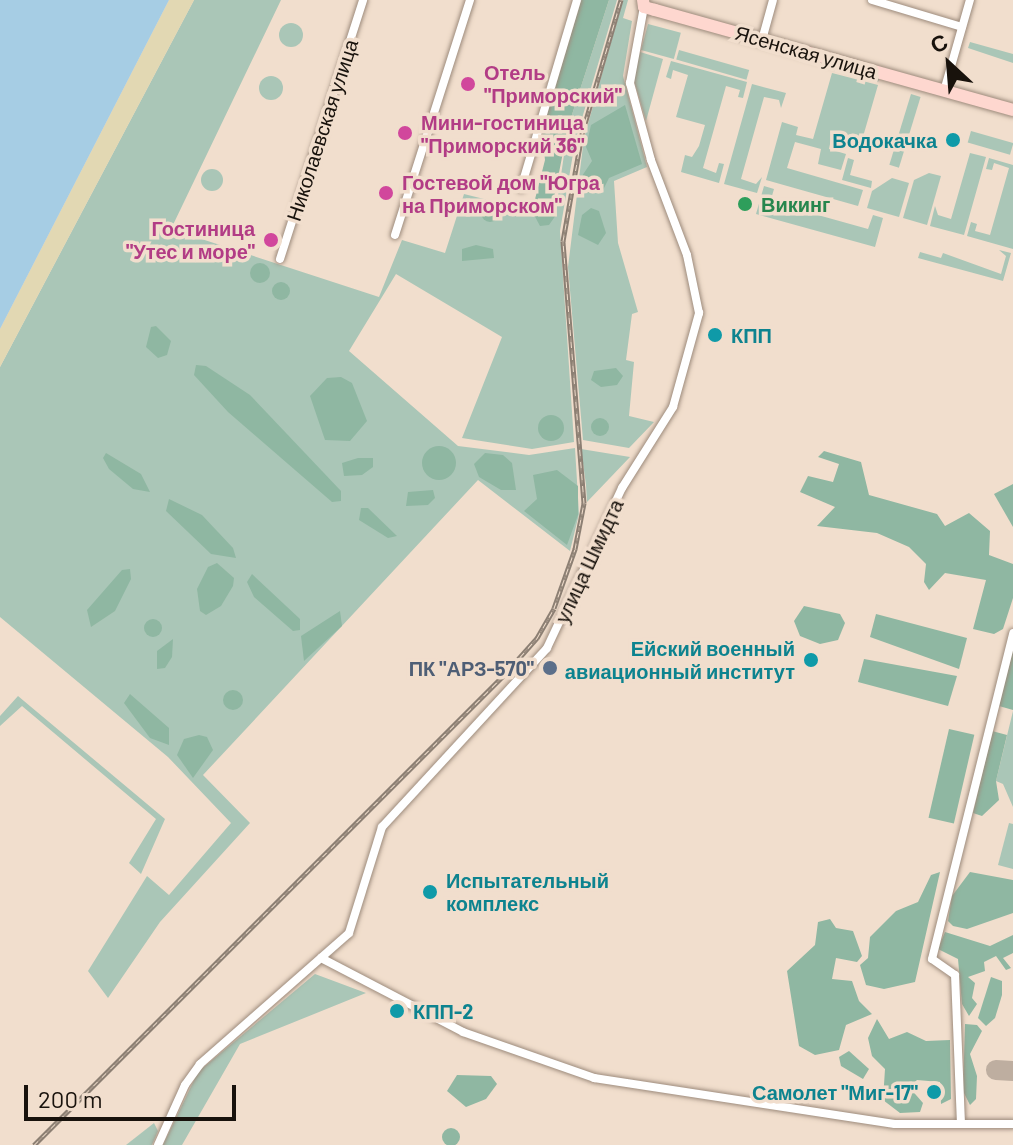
<!DOCTYPE html>
<html>
<head>
<meta charset="utf-8">
<style>
	body { margin:0 }
	#map { position:relative; width:1013px; height:1145px; overflow:hidden; background:#f1decd; font-family:Barlow,sans-serif }
	div>[style] { position:absolute }
	.green>* { inset:0; background:#aac6b7; transform-origin:0 0 }
	.round { border-radius:50% }
	.forest>* { inset:0; background:#8fb7a2; transform-origin:0 0 }
	.sand>* { inset:0; background:#e2d8b3 }
	.water>* { inset:0; background:#a6cde4 }
	.taxiway>* { height:20px; margin:-10px; padding:0 10px; transform-origin:10px; border-radius:10px; background:#beaea0 }
	.roads { filter:drop-shadow(0 0 2px #9d8b7c) drop-shadow(0 0 2px #9d8b7c) }
	.street>* { height:8px; margin:-4px; padding:0 4px; transform-origin:4px; border-radius:4px; background:#fff }
	.secondary>* { height:12px; margin:-6px; padding:0 6px; transform-origin:6px; border-radius:6px; background:#fed7cf }
	.rail>* { height:5px; margin-top:-2.5px; transform-origin:0; background:repeating-linear-gradient(90deg,#f1decd 0 6px,#8c7f73 0 12px); box-sizing:border-box; border-block:2px solid #8c7f73 }
	.dots>* { width:22px; height:22px; translate:-50% -50%; box-sizing:border-box; border:4px solid #f1decd; border-radius:50% }
	span { translate:-50% -50%; white-space:nowrap; text-align:center; line-height:1.15; -webkit-text-stroke:7px #f1decd; paint-order:stroke }
	.street-label { font-size:20px; color:#18120c }
	.hotel-label { font-size:20px; color:#b23c85; font-weight:700 }
	.left { translate:0 -50%; text-align:left }
	.right { translate:-100% -50%; text-align:right }
	.culture-label { font-size:20px; color:#0d838f; font-weight:700 }
	.leisure-label { font-size:20px; color:#27864d; font-weight:700 }
	.service-label { font-size:20px; color:#4e5e75; font-weight:700 }
	.north { position:absolute; left:909px; top:24px; width:80px; height:80px; -webkit-text-stroke:6px #f1decd; paint-order:stroke; rotate:334deg; font-size:22px; font-weight:700; line-height:32px; text-align:center; color:#18120c }
	.north::after { content:''; display:block; margin:auto; width:28px; height:36px; background:#18120c; clip-path:polygon(50% 0,100% 100%,50% 72%,0 100%) }
	.scale { position:absolute; left:24px; top:1085px; width:212px; height:36px; box-sizing:border-box; border:4px solid #18120c; border-top:0; padding-left:10px; font-size:24px; line-height:28px; white-space:nowrap; color:#18120c; -webkit-text-stroke:6px #f1decd; paint-order:stroke }
</style>
</head>
<body>
<div id="map">
	<div class="green">
		<div style="clip-path:polygon(194px 0,281px 0,171px 229px,379px 297px,402px 240px,445px 253px,464px 194px,532px 211px,556px 210px,568px 127px,609px 0,617px 0,575px 142px,560px 231px,574px 442px,532px 449px,462px 438px,502px 337px,396px 274px,349px 351px,458px 446px,529px 455px,575px 448px,579px 514px,570px 551px,478px 480px,203px 775px,250px 823px,160px 922px,108px 998px,88px 971px,147px 876px,169px 895px,231px 823px,168px 757px,0 617px,0 367px)"></div>
		<div style="clip-path:polygon(623px 0,628px 0,623px 18px,632px 21px,623px 76px,647px 167px,614px 181px,618px 243px,638px 312px,632px 314px,626px 360px,634px 362px,629px 416px,654px 422px,629px 448px,583px 440px,568px 267px,584px 138px)"></div>
		<div class="round" style="left:279px;top:23px;width:24px;height:24px"></div>
		<div style="left:648px;top:24px;width:34px;height:27px;rotate:15deg"></div>
		<div style="clip-path:polygon(970px 42px,1013px 54px,1013px 63px,968px 48px)"></div>
		<div style="left:679px;top:50px;width:73px;height:10px;rotate:16deg"></div>
		<div style="clip-path:polygon(640px 52px,663px 59px,646px 121px,633px 77px)"></div>
		<div style="clip-path:polygon(800px 55px,880px 77px,878px 82px,799px 59px)"></div>
		<div style="clip-path:polygon(671px 61px,747px 82px,743px 98px,738px 97px,740px 90px,726px 86px,703px 168px,716px 173px,719px 163px,724px 164px,719px 183px,681px 172px,685px 155px,692px 157px,699px 146px,705px 125px,676px 117px,688px 75px,673px 70px,671px 79px,666px 77px)"></div>
		<div style="clip-path:polygon(832px 73px,878px 85px,860px 147px,831px 139px,829px 149px,846px 154px,841px 170px,818px 164px,821px 149px,795px 142px,787px 168px,863px 190px,858px 206px,766px 180px,782px 122px,798px 127px,796px 135px,813px 139px)"></div>
		<div class="round" style="left:259px;top:76px;width:24px;height:24px"></div>
		<div style="clip-path:polygon(752px 84px,786px 93px,781px 108px,779px 100px,764px 97px,741px 179px,756px 184px,762px 177px,757px 193px,724px 184px)"></div>
		<div style="left:911px;top:94px;width:10px;height:74px;rotate:17deg"></div>
		<div style="left:971px;top:131px;width:44px;height:12px;rotate:16deg"></div>
		<div style="clip-path:polygon(970px 153px,986px 157px,964px 235px,930px 226px,935px 206px,938px 215px,951px 219px)"></div>
		<div style="clip-path:polygon(848px 158px,854px 160px,850px 175px,872px 181px,871px 188px,842px 180px)"></div>
		<div style="clip-path:polygon(989px 158px,1013px 165px,1013px 249px,967px 236px,971px 222px,977px 224px,975px 231px,990px 235px,1009px 168px,994px 163px,992px 170px,986px 169px)"></div>
		<div class="round" style="left:201px;top:169px;width:22px;height:22px"></div>
		<div style="clip-path:polygon(929px 173px,941px 176px,927px 225px,903px 218px,914px 180px)"></div>
		<div style="clip-path:polygon(892px 178px,909px 183px,899px 217px,867px 208px,872px 191px)"></div>
		<div style="clip-path:polygon(764px 186px,774px 189px,769px 206px,780px 209px,782px 205px,868px 229px,873px 215px,883px 218px,875px 247px,756px 214px)"></div>
		<div style="clip-path:polygon(999px 250px,1011px 253px,1003px 281px,918px 258px,920px 252px,941px 258px,943px 253px,1001px 274px,1006px 256px)"></div>
		<div style="clip-path:polygon(581px 449px,630px 457px,587px 502px,586px 485px)"></div>
		<div style="clip-path:polygon(18px 696px,165px 819px,141px 874px,129px 863px,156px 819px,22px 706px,0 726px,0 716px)"></div>
		<div style="clip-path:polygon(1013px 711px,1013px 807px,1003px 784px,996px 781px)"></div>
		<div style="clip-path:polygon(1009px 823px,1013px 824px,1013px 869px,998px 865px)"></div>
		<div style="clip-path:polygon(315px 974px,366px 993px,240px 1044px,182px 1145px,163px 1145px,198px 1072px)"></div>
		<div style="clip-path:polygon(154px 1123px,158px 1131px,152px 1145px,126px 1145px)"></div>
	</div>
	<div class="forest">
		<div style="clip-path:polygon(581px 0,609px 0,568px 127px,553px 203px,556px 215px,549px 225px,540px 226px,532px 211px,545px 160px,542px 131px)"></div>
		<div style="clip-path:polygon(625px 105px,642px 164px,609px 178px,602px 192px,583px 193px,580px 179px,592px 161px,586px 147px,591px 125px)"></div>
		<div class="round" style="left:481px;top:204px;width:18px;height:18px"></div>
		<div style="clip-path:polygon(591px 208px,599px 211px,606px 233px,598px 245px,578px 235px,582px 215px)"></div>
		<div style="clip-path:polygon(476px 245px,493px 249px,494px 258px,462px 261px,462px 249px)"></div>
		<div class="round" style="left:250px;top:263px;width:20px;height:20px"></div>
		<div class="round" style="left:272px;top:282px;width:18px;height:18px"></div>
		<div style="clip-path:polygon(156px 326px,171px 341px,167px 355px,158px 358px,146px 347px,151px 327px)"></div>
		<div style="clip-path:polygon(196px 365px,206px 366px,250px 395px,341px 491px,341px 501px,332px 502px,228px 412px,194px 375px)"></div>
		<div style="clip-path:polygon(616px 368px,623px 376px,617px 385px,601px 387px,591px 380px,594px 371px)"></div>
		<div style="clip-path:polygon(341px 377px,352px 383px,367px 421px,350px 441px,325px 440px,310px 396px,327px 378px)"></div>
		<div class="round" style="left:538px;top:415px;width:26px;height:26px"></div>
		<div class="round" style="left:591px;top:418px;width:18px;height:18px"></div>
		<div class="round" style="left:422px;top:446px;width:34px;height:34px"></div>
		<div style="clip-path:polygon(824px 451px,861px 462px,869px 495px,937px 514px,945px 526px,969px 513px,990px 531px,989px 555px,1013px 564px,1013px 598px,1003px 629px,994px 634px,973px 629px,986px 580px,945px 573px,929px 590px,924px 582px,926px 564px,909px 547px,877px 533px,817px 526px,835px 507px,800px 492px,808px 476px,833px 482px,839px 464px,818px 457px)"></div>
		<div style="clip-path:polygon(106px 453px,141px 474px,150px 492px,133px 489px,109px 469px,103px 458px)"></div>
		<div style="clip-path:polygon(485px 453px,503px 455px,512px 463px,516px 490px,501px 490px,479px 477px,474px 464px)"></div>
		<div style="clip-path:polygon(358px 458px,373px 458px,373px 467px,362px 475px,344px 476px,342px 463px)"></div>
		<div style="clip-path:polygon(557px 470px,578px 486px,578px 515px,567px 545px,524px 511px,537px 499px,533px 475px)"></div>
		<div style="clip-path:polygon(1013px 484px,1013px 527px,994px 494px)"></div>
		<div style="clip-path:polygon(433px 490px,435px 498px,428px 505px,406px 506px,408px 492px)"></div>
		<div style="clip-path:polygon(169px 499px,202px 515px,233px 548px,236px 558px,211px 554px,166px 511px)"></div>
		<div style="clip-path:polygon(361px 508px,368px 508px,397px 536px,388px 538px,359px 520px)"></div>
		<div style="clip-path:polygon(217px 563px,234px 578px,233px 586px,221px 606px,206px 615px,200px 611px,197px 589px,208px 567px)"></div>
		<div style="clip-path:polygon(130px 569px,131px 579px,115px 611px,91px 627px,87px 610px,122px 570px)"></div>
		<div style="clip-path:polygon(252px 574px,300px 619px,300px 630px,293px 631px,254px 597px,247px 582px)"></div>
		<div style="clip-path:polygon(804px 606px,840px 614px,845px 623px,838px 640px,820px 644px,800px 636px,794px 621px)"></div>
		<div style="clip-path:polygon(340px 611px,342px 626px,304px 661px,301px 636px)"></div>
		<div style="clip-path:polygon(876px 614px,967px 638px,959px 669px,870px 637px)"></div>
		<div class="round" style="left:144px;top:619px;width:18px;height:18px"></div>
		<div style="clip-path:polygon(173px 639px,172px 657px,165px 668px,157px 669px,157px 651px)"></div>
		<div style="clip-path:polygon(1013px 650px,1013px 710px,999px 706px)"></div>
		<div style="clip-path:polygon(864px 659px,957px 676px,948px 706px,858px 682px)"></div>
		<div class="round" style="left:223px;top:690px;width:20px;height:20px"></div>
		<div style="clip-path:polygon(130px 694px,169px 728px,169px 745px,150px 738px,124px 703px)"></div>
		<div style="left:949px;top:729px;width:26px;height:91px;rotate:13deg"></div>
		<div style="clip-path:polygon(992px 731px,1007px 735px,996px 781px,999px 800px,982px 816px,973px 813px)"></div>
		<div style="clip-path:polygon(199px 735px,207px 737px,213px 750px,193px 778px,177px 755px,184px 739px)"></div>
		<div style="clip-path:polygon(940px 872px,915px 982px,884px 989px,866px 985px,860px 965px,868px 958px,870px 937px,896px 911px,918px 902px,931px 875px)"></div>
		<div style="clip-path:polygon(970px 872px,1013px 880px,1013px 913px,967px 929px,953px 926px,948px 921px,952px 896px)"></div>
		<div style="clip-path:polygon(830px 919px,836px 928px,853px 931px,862px 956px,857px 962px,836px 958px,832px 979px,852px 981px,859px 1001px,872px 1014px,846px 1025px,839px 1050px,815px 1055px,799px 1046px,787px 971px,815px 945px,818px 922px)"></div>
		<div style="clip-path:polygon(945px 932px,990px 946px,1013px 935px,1013px 953px,1003px 958px,1011px 968px,1006px 970px,996px 956px,984px 962px,985px 971px,968px 977px,975px 983px,972px 998px,977px 1004px,969px 1016px,962px 1004px,958px 959px,938px 949px)"></div>
		<div style="clip-path:polygon(991px 977px,1002px 981px,1002px 995px,995px 1018px,986px 1026px,978px 1018px)"></div>
		<div style="clip-path:polygon(877px 1019px,889px 1039px,907px 1032px,926px 1041px,950px 1040px,951px 1099px,941px 1104px,940px 1082px,917px 1080px,909px 1087px,923px 1103px,920px 1112px,900px 1113px,883px 1100px,885px 1069px,872px 1056px,868px 1038px)"></div>
		<div style="clip-path:polygon(965px 1024px,977px 1025px,982px 1031px,970px 1054px,977px 1076px,976px 1099px,970px 1105px,963px 1091px)"></div>
		<div style="clip-path:polygon(849px 1051px,869px 1069px,863px 1079px,841px 1066px,839px 1057px)"></div>
		<div style="clip-path:polygon(457px 1075px,491px 1076px,497px 1084px,486px 1099px,466px 1107px,447px 1091px)"></div>
		<div class="round" style="left:442px;top:1128px;width:18px;height:18px"></div>
	</div>
	<div class="sand">
		<div style="clip-path:polygon(169px 0,194px 0,0 367px,0 329px)"></div>
	</div>
	<div class="water">
		<div style="clip-path:polygon(0 0,169px 0,0 329px)"></div>
	</div>
	<div class="taxiway">
		<div style="left:996px;top:1070px;width:17px;rotate:3deg"></div>
	</div>
	<div class="roads">
		<div class="street">
			<div style="left:872px;top:0;width:94px;rotate:16.7deg"></div>
			<div style="left:762px;top:40px;width:41px;rotate:-74.6deg"></div>
			<div style="left:944px;top:91px;width:95px;rotate:-74.1deg"></div>
			<div style="left:521px;top:188px;width:196px;rotate:-73.4deg"></div>
			<div style="left:395px;top:235px;width:247px;rotate:-72.3deg"></div>
			<div style="left:280px;top:259px;width:272px;rotate:-72.2deg"></div>
			<div style="left:321px;top:958px;width:160px;rotate:27.5deg"></div>
			<div style="left:463px;top:1032px;width:139px;rotate:19.3deg"></div>
			<div style="left:594px;top:1078px;width:304px;rotate:8.7deg"></div>
			<div style="left:895px;top:1124px;width:118px"></div>
			<div style="left:961px;top:1124px;width:149px;rotate:-92.3deg"></div>
			<div style="left:955px;top:975px;width:28px;rotate:-145deg"></div>
			<div style="left:932px;top:959px;width:336px;rotate:-76deg"></div>
			<div style="left:158px;top:1145px;width:66px;rotate:-65.8deg"></div>
			<div style="left:185px;top:1085px;width:26px;rotate:-54deg"></div>
			<div style="left:200px;top:1064px;width:198px;rotate:-41.3deg"></div>
			<div style="left:349px;top:933px;width:111px;rotate:-72.7deg"></div>
			<div style="left:382px;top:827px;width:243px;rotate:-47.3deg"></div>
			<div style="left:547px;top:648px;width:177px;rotate:-64.9deg"></div>
			<div style="left:622px;top:488px;width:96px;rotate:-57.8deg"></div>
			<div style="left:673px;top:407px;width:98px;rotate:-74.5deg"></div>
			<div style="left:699px;top:313px;width:59px;rotate:-101.7deg"></div>
			<div style="left:687px;top:255px;width:102px;rotate:-110.8deg"></div>
			<div style="left:651px;top:160px;width:80px;rotate:-105.3deg"></div>
			<div style="left:630px;top:83px;width:77px;rotate:-79.6deg"></div>
		</div>
		<div class="secondary">
			<div style="left:643px;top:0;width:7px;rotate:82deg"></div>
			<div style="left:644px;top:7px;width:11px;rotate:15deg"></div>
			<div style="left:655px;top:10px;width:372px;rotate:15.6deg"></div>
		</div>
	</div>
	<div class="rail">
		<div style="left:34px;top:1145px;width:665px;rotate:-45deg"></div>
		<div style="left:504px;top:675px;width:50px;rotate:-48.3deg"></div>
		<div style="left:537px;top:638px;width:34px;rotate:-60deg"></div>
		<div style="left:554px;top:608px;width:63px;rotate:-70.4deg"></div>
		<div style="left:575px;top:549px;width:47px;rotate:-78.9deg"></div>
		<div style="left:584px;top:503px;width:263px;rotate:-94.6deg"></div>
		<div style="left:563px;top:241px;width:109px;rotate:-79.9deg"></div>
		<div style="left:582px;top:134px;width:140px;rotate:-73.8deg"></div>
	</div>
	<div class="dots">
		<div style="left:468px;top:84px;background:#d1479c"></div>
		<div style="left:405px;top:133px;background:#d1479c"></div>
		<div style="left:953px;top:140px;background:#0f9aa8"></div>
		<div style="left:386px;top:193px;background:#d1479c"></div>
		<div style="left:745px;top:204px;background:#2e9e5b"></div>
		<div style="left:271px;top:240px;background:#d1479c"></div>
		<div style="left:715px;top:335px;background:#0f9aa8"></div>
		<div style="left:811px;top:660px;background:#0f9aa8"></div>
		<div style="left:550px;top:668px;background:#5c6f8a"></div>
		<div style="left:430px;top:892px;background:#0f9aa8"></div>
		<div style="left:397px;top:1011px;background:#0f9aa8"></div>
		<div style="left:934px;top:1092px;background:#0f9aa8"></div>
	</div>
	<div class="street-label">
		<span style="left:806px;top:52px;rotate:16deg">Ясенская улица</span>
		<span style="left:322px;top:130px;rotate:-72deg">Николаевская улица</span>
		<span style="left:589px;top:561px;rotate:-65deg">улица Шмидта</span>
	</div>
	<div class="hotel-label">
		<span class="left" style="left:484px;top:84px">Отель<br>"Приморский"</span>
		<span class="left" style="left:421px;top:134px">Мини-гостиница<br>"Приморский 36"</span>
		<span class="left" style="left:402px;top:194px">Гостевой дом "Югра<br>на Приморском"</span>
		<span class="right" style="left:255px;top:240px">Гостиница<br>"Утес и море"</span>
	</div>
	<div class="culture-label">
		<span class="right" style="left:937px;top:140px">Водокачка</span>
		<span class="left" style="left:731px;top:335px">КПП</span>
		<span class="right" style="left:795px;top:660px">Ейский военный<br>авиационный институт</span>
		<span class="left" style="left:446px;top:892px">Испытательный<br>комплекс</span>
		<span class="left" style="left:413px;top:1011px">КПП-2</span>
		<span class="right" style="left:918px;top:1092px">Самолет "Миг-17"</span>
	</div>
	<div class="leisure-label">
		<span class="left" style="left:761px;top:204px">Викинг</span>
	</div>
	<div class="service-label">
		<span class="right" style="left:534px;top:668px">ПК "АРЗ-570"</span>
	</div>
	<div class="north">С</div>
	<div class="scale">200 m</div>
</div>
</body>
</html>
